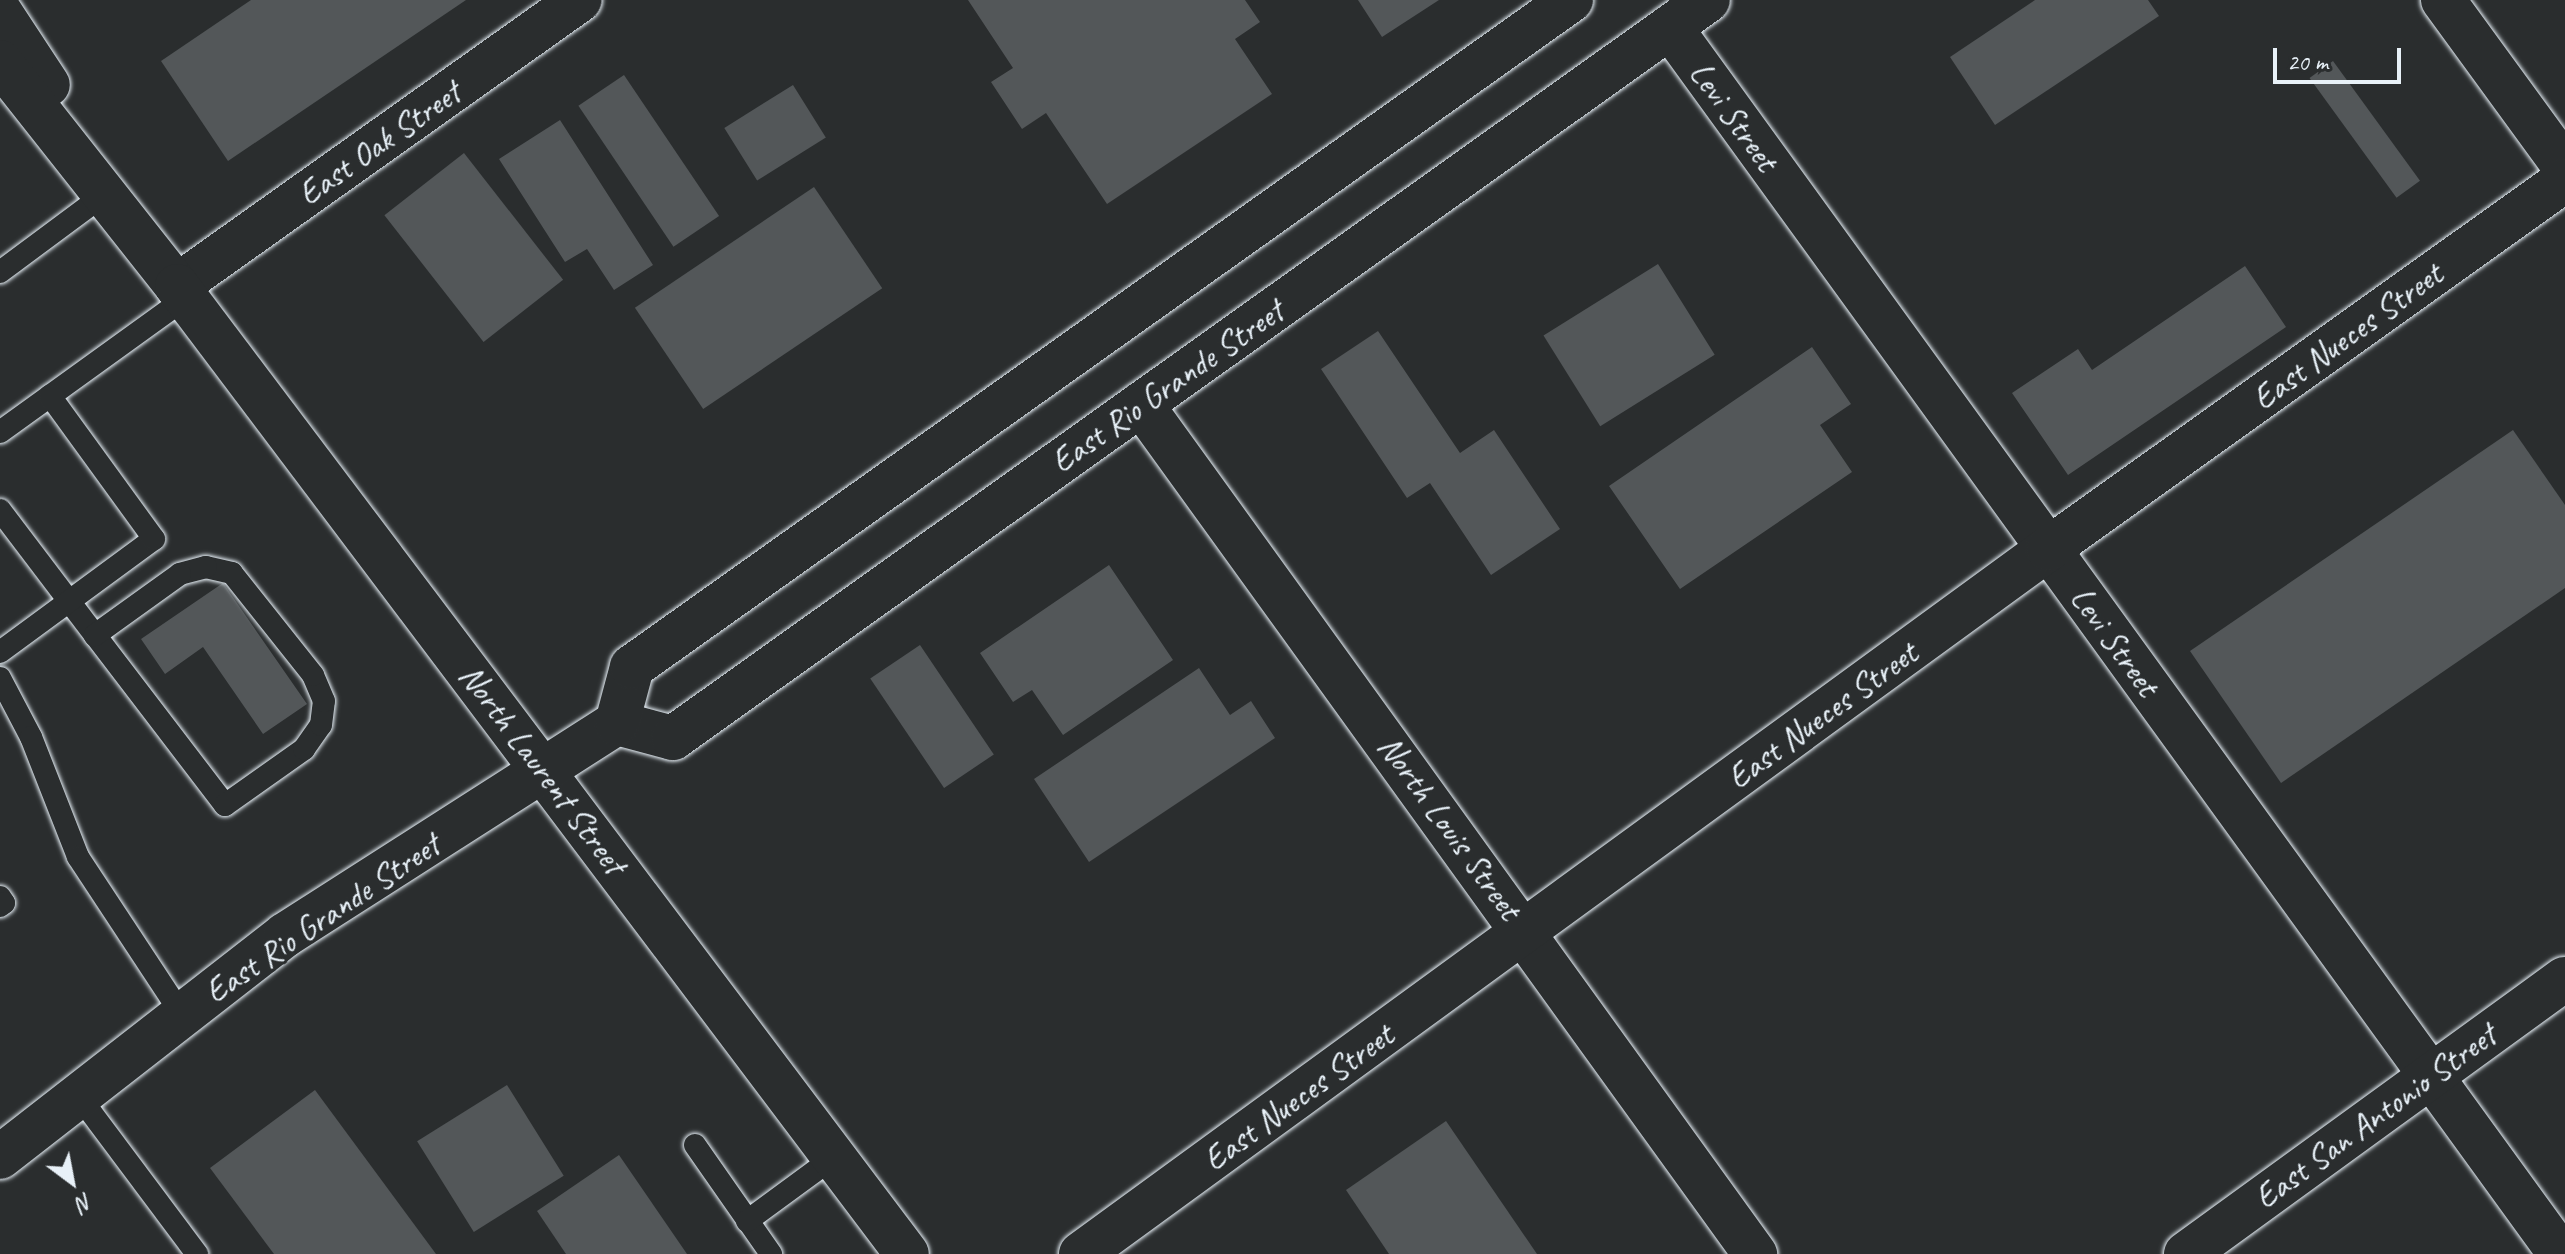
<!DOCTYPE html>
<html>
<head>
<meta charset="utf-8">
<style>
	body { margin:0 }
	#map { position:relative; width:2565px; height:1254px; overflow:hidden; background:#2a2d2e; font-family:Caveat,sans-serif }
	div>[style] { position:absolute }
	.building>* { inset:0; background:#535759; transform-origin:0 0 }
	.roads { filter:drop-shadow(0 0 2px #e8f1f8) drop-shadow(0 0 2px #e8f1f8) }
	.lane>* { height:22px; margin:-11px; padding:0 11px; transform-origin:11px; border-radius:11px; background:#2a2d2e }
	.street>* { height:44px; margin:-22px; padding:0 22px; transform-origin:22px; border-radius:22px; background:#2a2d2e }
	.secondary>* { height:44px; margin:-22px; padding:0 22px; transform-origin:22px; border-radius:22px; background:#2a2d2e }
	.primary>* { height:44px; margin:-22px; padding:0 22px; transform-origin:22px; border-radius:22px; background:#2a2d2e }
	span { translate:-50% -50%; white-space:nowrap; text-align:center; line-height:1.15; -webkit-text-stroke:6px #2a2d2e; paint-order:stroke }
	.street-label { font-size:34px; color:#e8f1f8 }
	.north { position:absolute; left:32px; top:1142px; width:80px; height:80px; -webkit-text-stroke:6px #2a2d2e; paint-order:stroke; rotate:148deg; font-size:22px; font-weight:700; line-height:32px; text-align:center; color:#e8f1f8 }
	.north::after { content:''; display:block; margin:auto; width:28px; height:36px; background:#e8f1f8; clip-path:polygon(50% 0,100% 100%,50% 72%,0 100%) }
	.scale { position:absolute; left:2273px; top:48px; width:128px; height:36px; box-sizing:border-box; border:4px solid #e8f1f8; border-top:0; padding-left:10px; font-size:24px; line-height:28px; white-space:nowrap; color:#e8f1f8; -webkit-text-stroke:6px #2a2d2e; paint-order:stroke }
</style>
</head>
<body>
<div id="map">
	<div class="building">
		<div style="clip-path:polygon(251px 0,466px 0,228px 161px,161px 61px)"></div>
		<div style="clip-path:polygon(968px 0,1245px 0,1260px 22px,1235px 39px,1272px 94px,1107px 204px,1046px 113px,1022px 129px,991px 82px,1013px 68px)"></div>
		<div style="clip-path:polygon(1358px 0,1439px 0,1382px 37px)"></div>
		<div style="clip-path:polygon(2035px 0,2148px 0,2159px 16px,1995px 125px,1950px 57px)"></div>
		<div style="left:2333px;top:61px;width:148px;height:29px;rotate:54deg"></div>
		<div style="left:624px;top:75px;width:170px;height:55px;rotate:56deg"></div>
		<div style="left:793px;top:85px;width:62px;height:81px;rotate:58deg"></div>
		<div style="clip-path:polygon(560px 120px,653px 265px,614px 290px,587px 249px,565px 262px,499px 159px)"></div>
		<div style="left:464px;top:153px;width:161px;height:101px;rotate:52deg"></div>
		<div style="left:814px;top:187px;width:122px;height:216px;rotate:56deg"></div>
		<div style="left:1658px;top:264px;width:107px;height:135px;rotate:58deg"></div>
		<div style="clip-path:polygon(2245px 266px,2286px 327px,2068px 475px,2012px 393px,2078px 349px,2092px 370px)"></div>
		<div style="clip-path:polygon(1378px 331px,1460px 453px,1494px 430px,1560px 529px,1491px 575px,1430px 483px,1407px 498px,1321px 369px)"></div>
		<div style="clip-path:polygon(1812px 347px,1851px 404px,1820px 425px,1852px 472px,1680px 589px,1609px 486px)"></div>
		<div style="clip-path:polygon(2513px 430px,2565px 505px,2565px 588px,2281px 783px,2190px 651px)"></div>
		<div style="clip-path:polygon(1109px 565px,1173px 660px,1063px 735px,1032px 690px,1013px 702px,980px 653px)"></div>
		<div style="clip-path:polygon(223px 583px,307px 704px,263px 734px,203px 647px,165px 674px,141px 639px)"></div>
		<div style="left:920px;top:645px;width:132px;height:60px;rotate:56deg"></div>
		<div style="clip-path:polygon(1199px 668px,1230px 715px,1251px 701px,1275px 738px,1089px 862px,1034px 779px)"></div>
		<div style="left:507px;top:1085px;width:107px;height:106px;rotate:58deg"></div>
		<div style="clip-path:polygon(315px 1090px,436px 1254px,274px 1254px,210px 1168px)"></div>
		<div style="clip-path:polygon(1446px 1121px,1537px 1254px,1389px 1254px,1346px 1190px)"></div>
		<div style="clip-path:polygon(619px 1155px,687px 1254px,566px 1254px,537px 1211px)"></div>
	</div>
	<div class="roads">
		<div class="lane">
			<div style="left:0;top:272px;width:131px;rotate:-36.6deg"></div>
			<div style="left:0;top:432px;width:229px;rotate:-35.8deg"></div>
			<div style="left:0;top:510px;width:157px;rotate:52.8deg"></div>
			<div style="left:95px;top:635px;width:214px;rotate:52.6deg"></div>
			<div style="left:225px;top:805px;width:97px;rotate:-35.3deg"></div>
			<div style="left:304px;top:749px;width:29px;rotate:-55deg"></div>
			<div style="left:321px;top:725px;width:24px;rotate:-83deg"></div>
			<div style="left:324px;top:701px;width:28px;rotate:-113deg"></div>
			<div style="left:313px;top:675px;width:130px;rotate:-128.5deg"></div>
			<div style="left:232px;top:573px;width:27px;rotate:-167deg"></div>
			<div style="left:206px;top:567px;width:27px;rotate:165deg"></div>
			<div style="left:180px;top:574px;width:105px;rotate:144.3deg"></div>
			<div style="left:0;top:652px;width:191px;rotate:-36.3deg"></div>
			<div style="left:154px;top:539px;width:177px;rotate:-126deg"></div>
			<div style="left:0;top:678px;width:67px;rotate:62.3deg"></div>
			<div style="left:31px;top:737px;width:129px;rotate:68.6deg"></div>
			<div style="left:78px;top:857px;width:189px;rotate:56.6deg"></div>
			<div style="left:0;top:897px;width:7px;rotate:56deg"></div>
			<div style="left:4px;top:903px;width:5px;rotate:143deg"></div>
			<div style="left:78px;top:1095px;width:199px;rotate:53.2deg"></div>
			<div style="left:695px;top:1145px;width:133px;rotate:55.1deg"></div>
			<div style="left:747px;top:1221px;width:108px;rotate:-36.3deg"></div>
		</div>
		<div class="street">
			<div style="left:2443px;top:0;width:207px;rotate:53.9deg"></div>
			<div style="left:1670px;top:27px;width:1516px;rotate:54.04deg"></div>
			<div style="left:177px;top:286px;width:494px;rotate:-35.4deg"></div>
			<div style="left:1141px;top:404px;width:1049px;rotate:54.16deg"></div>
			<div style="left:1081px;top:1254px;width:1197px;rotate:-36.09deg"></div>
			<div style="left:2048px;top:549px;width:635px;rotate:-35.52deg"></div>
			<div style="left:2186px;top:1254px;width:468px;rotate:-36deg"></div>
		</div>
		<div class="secondary">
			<div style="left:0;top:12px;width:87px;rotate:56.7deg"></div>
			<div style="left:0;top:62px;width:285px;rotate:51.7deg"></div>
			<div style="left:177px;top:286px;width:1212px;rotate:52.98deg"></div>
		</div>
		<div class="primary">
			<div style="left:617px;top:723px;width:58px;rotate:15deg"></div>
			<div style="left:673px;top:738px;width:1271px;rotate:-35.49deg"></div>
			<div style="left:0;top:1157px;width:361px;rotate:-37.9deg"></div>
			<div style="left:285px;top:935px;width:394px;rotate:-32.6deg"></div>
			<div style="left:617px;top:723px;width:58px;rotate:-75deg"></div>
			<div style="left:632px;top:667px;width:1152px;rotate:-35.39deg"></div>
		</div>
	</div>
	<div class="street-label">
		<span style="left:1734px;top:116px;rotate:54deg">Levi Street</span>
		<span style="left:379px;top:143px;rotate:-35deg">East Oak Street</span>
		<span style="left:2347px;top:336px;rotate:-36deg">East Nueces Street</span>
		<span style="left:1167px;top:386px;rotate:-35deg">East Rio Grande Street</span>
		<span style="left:2115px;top:641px;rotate:54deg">Levi Street</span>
		<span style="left:1822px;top:715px;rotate:-36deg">East Nueces Street</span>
		<span style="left:543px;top:769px;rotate:53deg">North Laurent Street</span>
		<span style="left:1450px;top:827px;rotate:54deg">North Louis Street</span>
		<span style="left:322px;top:918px;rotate:-34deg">East Rio Grande Street</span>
		<span style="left:1298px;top:1097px;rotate:-36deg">East Nueces Street</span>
		<span style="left:2375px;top:1116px;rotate:-36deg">East San Antonio Street</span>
	</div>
	<div class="north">N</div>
	<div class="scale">20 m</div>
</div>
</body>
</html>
